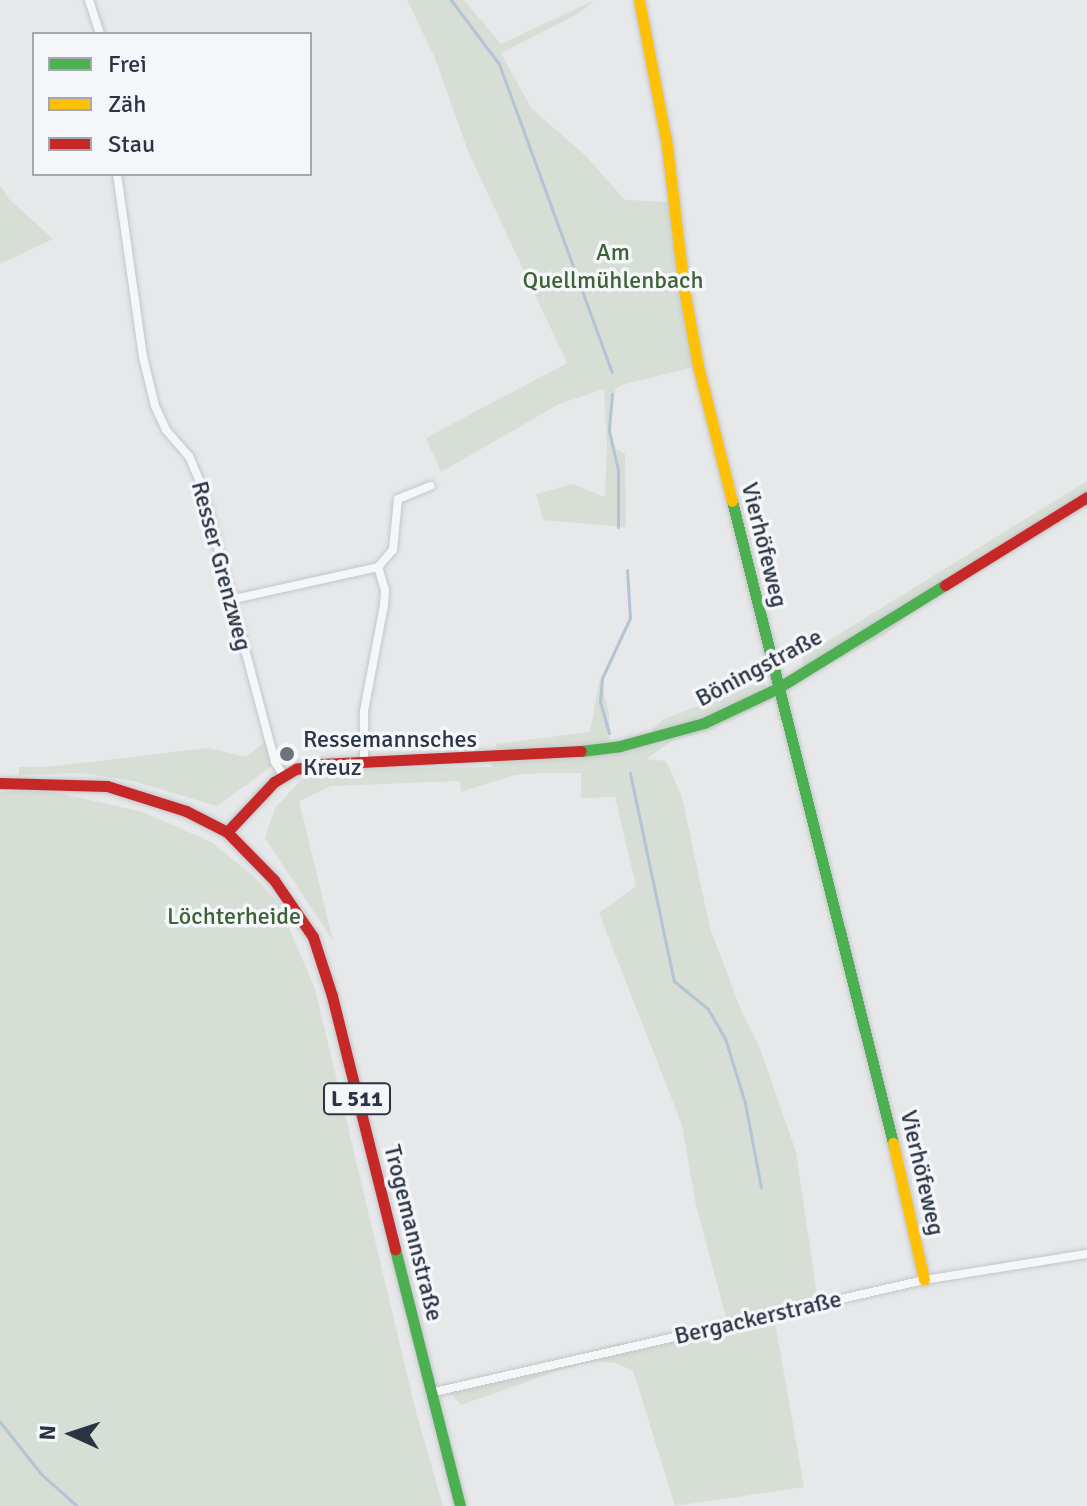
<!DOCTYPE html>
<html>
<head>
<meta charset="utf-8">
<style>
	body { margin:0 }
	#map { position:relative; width:1087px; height:1506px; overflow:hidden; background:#e6e8ea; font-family:Signika,sans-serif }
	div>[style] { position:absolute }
	.green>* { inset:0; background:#d6ded6 }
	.stream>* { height:3px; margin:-1.5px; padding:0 1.5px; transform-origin:1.5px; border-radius:1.5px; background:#b4c4d5 }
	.roads { filter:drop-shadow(0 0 2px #c4c6c8) drop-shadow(0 0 2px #c4c6c8) }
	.street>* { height:8px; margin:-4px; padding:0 4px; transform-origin:4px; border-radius:4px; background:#f5f6f7 }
	.fast>* { height:11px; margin:-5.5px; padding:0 5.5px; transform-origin:5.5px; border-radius:5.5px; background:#4caf50 }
	.slow>* { height:11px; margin:-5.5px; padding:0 5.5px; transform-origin:5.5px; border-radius:5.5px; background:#ffc107 }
	.jam>* { height:11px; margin:-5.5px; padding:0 5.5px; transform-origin:5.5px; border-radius:5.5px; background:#c62828 }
	.dots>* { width:22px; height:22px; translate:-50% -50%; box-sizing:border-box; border:4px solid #f4f6f9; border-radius:50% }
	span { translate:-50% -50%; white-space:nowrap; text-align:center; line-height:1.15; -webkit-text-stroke:7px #f4f6f9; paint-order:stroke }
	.shield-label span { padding:2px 6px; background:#f4f6f9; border:2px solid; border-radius:6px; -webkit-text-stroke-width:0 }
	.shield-label { font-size:22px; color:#2b3445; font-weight:700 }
	.park-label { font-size:24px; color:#3f6138 }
	.street-label { font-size:24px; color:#2b3445 }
	.poi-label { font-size:24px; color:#2b3445 }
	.left { translate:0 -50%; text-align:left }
	.legend { position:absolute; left:32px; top:32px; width:280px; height:144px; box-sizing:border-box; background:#f4f6f9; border:2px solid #a4a8b1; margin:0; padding:10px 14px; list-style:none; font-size:24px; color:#2b3445 }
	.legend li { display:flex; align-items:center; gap:16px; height:40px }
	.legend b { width:40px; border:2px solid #a4a8b1 }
	.north { position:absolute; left:32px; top:1394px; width:80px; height:80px; -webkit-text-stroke:6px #f4f6f9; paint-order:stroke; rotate:273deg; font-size:22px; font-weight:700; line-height:32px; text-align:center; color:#2b3445 }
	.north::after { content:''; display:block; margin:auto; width:28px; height:36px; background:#2b3445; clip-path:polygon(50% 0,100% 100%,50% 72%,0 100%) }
</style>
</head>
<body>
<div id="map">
	<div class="green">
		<div style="clip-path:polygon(407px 0,464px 0,501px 44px,595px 0,579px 13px,501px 53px,531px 108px,586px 156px,625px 200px,674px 202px,698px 366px,621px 385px,615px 390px,610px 426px,615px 448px,625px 454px,626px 527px,543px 520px,536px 494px,573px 484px,605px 497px,607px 446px,604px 389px,559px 404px,441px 472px,426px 438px,567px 363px,468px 151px,435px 58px)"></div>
		<div style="clip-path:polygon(0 185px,9px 199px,53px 239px,0 264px)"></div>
		<div style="clip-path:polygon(1087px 481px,1087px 507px,910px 614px,884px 635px,807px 676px,802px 657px)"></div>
		<div style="clip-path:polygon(600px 677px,609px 712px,609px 752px,629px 750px,664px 719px,764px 681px,770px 701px,710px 730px,672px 741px,646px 759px,666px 761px,682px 797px,710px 928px,741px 1010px,759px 1046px,796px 1152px,818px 1302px,776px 1309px,728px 1324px,696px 1206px,682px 1125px,599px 913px,636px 886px,615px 797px,581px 798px,581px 773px,543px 773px,515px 775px,461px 792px,460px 781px,331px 786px,299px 801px,333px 941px,265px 838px,275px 808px,302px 779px,368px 769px,491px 767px,497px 744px,590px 732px)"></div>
		<div style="clip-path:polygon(266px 741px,272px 766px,217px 806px,133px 781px,81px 773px,19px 775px,19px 767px,47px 767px,208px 748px,246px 757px)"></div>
		<div style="clip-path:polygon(45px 790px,143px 812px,211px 842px,252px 875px,278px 902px,315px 989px,416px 1412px,443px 1506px,0 1506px,0 792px)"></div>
		<div style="clip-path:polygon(775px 1322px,804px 1487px,675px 1506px,633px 1370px,614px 1363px,595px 1361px,560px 1370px,461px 1405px,448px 1390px,620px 1343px,714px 1334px)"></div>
	</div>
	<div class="stream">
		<div style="left:451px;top:0;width:80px;rotate:53.1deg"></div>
		<div style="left:499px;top:64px;width:328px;rotate:69.9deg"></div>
		<div style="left:612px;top:394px;width:37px;rotate:95deg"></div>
		<div style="left:609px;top:431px;width:39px;rotate:77deg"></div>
		<div style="left:618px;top:469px;width:58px;rotate:90deg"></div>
		<div style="left:609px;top:733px;width:32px;rotate:-106deg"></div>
		<div style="left:600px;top:702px;width:24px;rotate:-85deg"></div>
		<div style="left:602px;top:678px;width:66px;rotate:-65deg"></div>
		<div style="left:630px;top:618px;width:48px;rotate:-93.6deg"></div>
		<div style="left:630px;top:773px;width:213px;rotate:78.1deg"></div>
		<div style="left:674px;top:981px;width:44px;rotate:39.5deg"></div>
		<div style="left:708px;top:1009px;width:34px;rotate:60deg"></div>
		<div style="left:725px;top:1038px;width:68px;rotate:72.9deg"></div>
		<div style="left:745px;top:1103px;width:86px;rotate:79.3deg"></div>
		<div style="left:0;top:1422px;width:66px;rotate:51.7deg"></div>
		<div style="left:41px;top:1474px;width:48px;rotate:41.6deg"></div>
	</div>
	<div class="roads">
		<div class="street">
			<div style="left:89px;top:0;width:36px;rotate:72deg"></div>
			<div style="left:117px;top:174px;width:185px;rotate:81.9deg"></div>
			<div style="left:143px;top:357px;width:50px;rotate:76.2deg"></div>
			<div style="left:155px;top:406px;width:26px;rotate:65deg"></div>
			<div style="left:166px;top:430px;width:35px;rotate:49deg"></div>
			<div style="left:189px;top:456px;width:30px;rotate:67deg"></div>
			<div style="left:201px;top:484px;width:288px;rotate:75.1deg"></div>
			<div style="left:275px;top:762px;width:15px;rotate:58deg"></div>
			<div style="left:234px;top:599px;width:148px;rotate:-12.5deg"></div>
			<div style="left:364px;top:763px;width:52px;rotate:-90deg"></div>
			<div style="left:364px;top:711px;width:108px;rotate:-79.3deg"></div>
			<div style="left:384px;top:605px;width:15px;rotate:-86deg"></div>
			<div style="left:385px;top:590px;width:24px;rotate:-107deg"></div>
			<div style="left:378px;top:567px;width:23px;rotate:-49deg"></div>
			<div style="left:393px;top:550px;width:51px;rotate:-84.4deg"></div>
			<div style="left:398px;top:499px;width:35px;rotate:-22deg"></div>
			<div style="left:430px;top:1393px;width:507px;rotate:-12.88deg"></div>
			<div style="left:924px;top:1280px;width:165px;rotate:-9.1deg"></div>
		</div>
		<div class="fast">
			<div style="left:732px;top:501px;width:662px;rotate:75.92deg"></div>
			<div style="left:581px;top:751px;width:39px;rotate:-7deg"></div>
			<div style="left:620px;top:746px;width:87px;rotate:-15.3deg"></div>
			<div style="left:704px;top:723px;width:82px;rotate:-25.3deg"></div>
			<div style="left:778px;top:688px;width:196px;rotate:-31.7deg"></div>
			<div style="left:395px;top:1249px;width:265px;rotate:75.8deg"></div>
		</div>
		<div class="slow">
			<div style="left:639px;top:0;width:149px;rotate:79.1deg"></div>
			<div style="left:667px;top:146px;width:144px;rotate:83.2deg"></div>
			<div style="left:684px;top:289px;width:78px;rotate:79.7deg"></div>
			<div style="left:698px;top:366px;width:139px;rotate:75.9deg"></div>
			<div style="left:893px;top:1143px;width:140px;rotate:77.2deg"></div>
		</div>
		<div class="jam">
			<div style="left:945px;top:585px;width:167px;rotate:-31.8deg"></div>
			<div style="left:0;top:783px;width:107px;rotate:1.6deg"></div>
			<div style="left:107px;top:786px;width:83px;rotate:17.6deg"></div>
			<div style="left:186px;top:811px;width:46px;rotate:27.1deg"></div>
			<div style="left:227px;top:832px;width:67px;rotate:45.6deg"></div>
			<div style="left:274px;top:880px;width:69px;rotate:55.6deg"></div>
			<div style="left:313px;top:937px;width:62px;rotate:72.1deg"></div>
			<div style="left:332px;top:996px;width:261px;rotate:76deg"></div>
			<div style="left:227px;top:832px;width:69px;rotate:-46.8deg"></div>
			<div style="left:274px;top:782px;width:26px;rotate:-31deg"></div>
			<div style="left:296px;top:769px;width:26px;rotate:-11deg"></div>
			<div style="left:322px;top:764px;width:259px;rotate:-2.9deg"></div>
		</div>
	</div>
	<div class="dots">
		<div style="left:287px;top:754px;background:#6c737f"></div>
	</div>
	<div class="shield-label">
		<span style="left:357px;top:1099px">L 511</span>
	</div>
	<div class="park-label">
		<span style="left:613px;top:267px">Am<br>Quellmühlenbach</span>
		<span style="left:234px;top:917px">Löchterheide</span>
	</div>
	<div class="street-label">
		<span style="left:764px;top:545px;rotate:76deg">Vierhöfeweg</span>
		<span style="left:221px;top:566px;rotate:75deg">Resser Grenzweg</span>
		<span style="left:759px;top:668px;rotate:-28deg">Böningstraße</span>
		<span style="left:922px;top:1173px;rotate:77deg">Vierhöfeweg</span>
		<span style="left:413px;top:1233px;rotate:76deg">Trogemannstraße</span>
		<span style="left:758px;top:1318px;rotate:-13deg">Bergackerstraße</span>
	</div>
	<div class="poi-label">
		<span class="left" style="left:303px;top:754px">Ressemannsches<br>Kreuz</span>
	</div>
	<ul class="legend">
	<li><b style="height:10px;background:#4caf50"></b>Frei</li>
	<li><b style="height:10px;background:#ffc107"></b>Zäh</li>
	<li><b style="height:10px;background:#c62828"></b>Stau</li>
	</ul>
	<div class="north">N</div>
</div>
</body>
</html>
